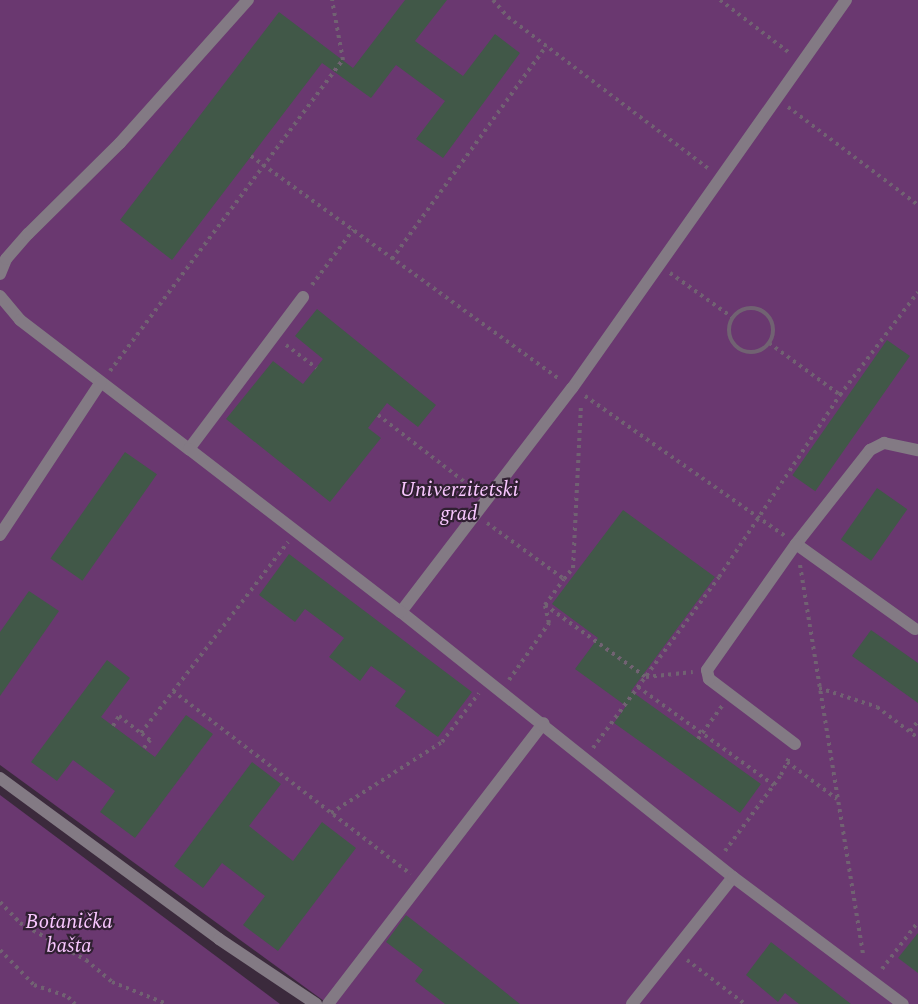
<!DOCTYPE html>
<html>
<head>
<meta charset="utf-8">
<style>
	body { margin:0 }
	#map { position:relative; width:918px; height:1004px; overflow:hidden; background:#3b2a3c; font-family:Spectral,serif }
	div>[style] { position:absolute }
	.green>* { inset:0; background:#6a3870 }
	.building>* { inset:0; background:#415848; transform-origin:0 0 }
	.path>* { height:4px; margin-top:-2px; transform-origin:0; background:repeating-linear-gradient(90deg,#716272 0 3px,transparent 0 7.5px) }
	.path>.ring { margin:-2px; padding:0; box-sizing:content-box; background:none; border:4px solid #716272; border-radius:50% }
	.service>* { height:12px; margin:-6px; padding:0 6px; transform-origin:6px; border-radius:6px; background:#837a84 }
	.pedestrian>* { height:12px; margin:-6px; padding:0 6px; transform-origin:6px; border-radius:6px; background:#837a84 }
	span { translate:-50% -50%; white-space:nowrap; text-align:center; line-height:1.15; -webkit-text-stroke:4.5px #302032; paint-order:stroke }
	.park-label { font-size:21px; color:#f9c7ff; font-style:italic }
</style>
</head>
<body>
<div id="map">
	<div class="green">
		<div style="clip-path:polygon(0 0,918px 0,918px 1004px,328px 1004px,0 765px)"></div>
		<div style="clip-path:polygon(0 795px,280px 1004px,0 1004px)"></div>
	</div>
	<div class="building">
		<div style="clip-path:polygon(405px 0,447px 0,415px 41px,463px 76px,495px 34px,520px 53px,443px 158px,416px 139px,445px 101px,396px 65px,371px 98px,322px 63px,172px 260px,120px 220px,279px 12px,353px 68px)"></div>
		<div style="clip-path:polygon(317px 309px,436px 405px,418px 427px,387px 403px,368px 428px,381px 438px,330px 502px,226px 419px,273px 361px,303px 384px,323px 359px,295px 336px)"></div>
		<div style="left:887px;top:340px;width:28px;height:165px;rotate:35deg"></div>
		<div style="left:125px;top:452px;width:39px;height:130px;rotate:35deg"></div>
		<div style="left:877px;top:488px;width:37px;height:63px;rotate:35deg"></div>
		<div style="clip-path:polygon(623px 510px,715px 577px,631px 691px,761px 784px,740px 813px,614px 723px,626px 706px,575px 669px,598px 638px,552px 604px)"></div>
		<div style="clip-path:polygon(289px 554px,472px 692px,438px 737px,395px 706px,406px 691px,371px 666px,360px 681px,329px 657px,344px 638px,305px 609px,295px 622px,259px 595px)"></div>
		<div style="clip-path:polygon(29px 591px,59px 611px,0 696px,0 632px)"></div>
		<div style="clip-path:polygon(871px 630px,918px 663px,918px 703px,852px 656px)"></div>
		<div style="clip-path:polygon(107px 660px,130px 678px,101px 717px,155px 757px,186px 715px,213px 734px,135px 838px,100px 812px,115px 791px,73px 760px,57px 781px,31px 762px)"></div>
		<div style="clip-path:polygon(252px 762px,281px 784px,249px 826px,293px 861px,322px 822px,356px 848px,278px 951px,243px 925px,265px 896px,222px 863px,203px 888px,174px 866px)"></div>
		<div style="clip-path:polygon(406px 915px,495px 984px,520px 1004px,445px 1004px,415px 981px,423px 970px,386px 942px)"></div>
		<div style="clip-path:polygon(918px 933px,918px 973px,898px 958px)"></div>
		<div style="clip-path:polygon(771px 942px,851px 1004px,799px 1004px,785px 993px,778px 1002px,746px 975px)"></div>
	</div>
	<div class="path">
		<div style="left:493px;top:0;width:23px;rotate:49deg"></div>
		<div style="left:508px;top:17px;width:252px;rotate:37.1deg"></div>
		<div style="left:720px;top:0;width:89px;rotate:37.3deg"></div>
		<div style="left:788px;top:107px;width:163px;rotate:37deg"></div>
		<div style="left:251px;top:156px;width:382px;rotate:35.9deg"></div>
		<div style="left:392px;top:259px;width:263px;rotate:-54.1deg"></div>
		<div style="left:670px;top:273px;width:77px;rotate:35.5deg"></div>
		<div style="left:312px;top:285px;width:69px;rotate:-53.3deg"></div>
		<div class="ring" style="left:729px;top:308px;width:40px;height:40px"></div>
		<div style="left:769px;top:343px;width:88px;rotate:36.2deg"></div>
		<div style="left:286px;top:345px;width:38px;rotate:37deg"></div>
		<div style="left:110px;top:371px;width:389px;rotate:-53.2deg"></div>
		<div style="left:343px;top:60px;width:61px;rotate:-100.4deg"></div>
		<div style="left:585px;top:396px;width:244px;rotate:35deg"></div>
		<div style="left:378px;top:415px;width:123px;rotate:37.7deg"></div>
		<div style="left:487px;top:523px;width:95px;rotate:36deg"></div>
		<div style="left:564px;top:579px;width:14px;rotate:-51deg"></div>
		<div style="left:573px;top:568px;width:165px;rotate:-87.2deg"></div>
		<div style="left:800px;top:565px;width:394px;rotate:80.8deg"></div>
		<div style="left:545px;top:605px;width:124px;rotate:35.5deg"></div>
		<div style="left:646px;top:677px;width:47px;rotate:-6.1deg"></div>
		<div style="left:509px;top:680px;width:70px;rotate:-54.9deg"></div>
		<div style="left:549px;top:623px;width:18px;rotate:-103deg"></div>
		<div style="left:545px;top:605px;width:32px;rotate:-54deg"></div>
		<div style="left:638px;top:687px;width:168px;rotate:35.8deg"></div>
		<div style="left:819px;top:688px;width:61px;rotate:18.1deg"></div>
		<div style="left:877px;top:707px;width:51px;rotate:37.1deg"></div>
		<div style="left:173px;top:691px;width:300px;rotate:37.6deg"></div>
		<div style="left:113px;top:726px;width:12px;rotate:-59deg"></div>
		<div style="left:119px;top:716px;width:28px;rotate:38deg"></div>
		<div style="left:910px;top:731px;width:13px;rotate:-51deg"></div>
		<div style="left:698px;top:739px;width:41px;rotate:-54deg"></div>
		<div style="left:144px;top:748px;width:10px;rotate:-53deg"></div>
		<div style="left:150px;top:740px;width:11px;rotate:-142deg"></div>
		<div style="left:141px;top:733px;width:241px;rotate:-52.4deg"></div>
		<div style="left:593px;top:748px;width:212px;rotate:-53.6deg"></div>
		<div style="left:719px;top:577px;width:219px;rotate:-56.4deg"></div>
		<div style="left:840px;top:395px;width:129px;rotate:-52.9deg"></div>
		<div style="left:787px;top:762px;width:62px;rotate:36.5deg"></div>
		<div style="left:331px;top:813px;width:132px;rotate:-32.6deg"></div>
		<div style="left:442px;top:742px;width:61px;rotate:-52.9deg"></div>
		<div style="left:725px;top:851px;width:94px;rotate:-53.6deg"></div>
		<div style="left:781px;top:775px;width:21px;rotate:-65deg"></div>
		<div style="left:0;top:902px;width:29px;rotate:46deg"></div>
		<div style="left:20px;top:923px;width:76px;rotate:29.3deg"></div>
		<div style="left:86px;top:960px;width:34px;rotate:40deg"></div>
		<div style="left:112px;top:982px;width:59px;rotate:21.8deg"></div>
		<div style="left:0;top:950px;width:49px;rotate:45.8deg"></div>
		<div style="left:34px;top:985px;width:36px;rotate:19deg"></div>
		<div style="left:68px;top:997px;width:10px;rotate:45deg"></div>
		<div style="left:687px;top:960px;width:73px;rotate:37.2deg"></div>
		<div style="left:882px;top:969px;width:59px;rotate:-52.5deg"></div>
	</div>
	<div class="service">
		<div style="left:0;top:274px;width:16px;rotate:-68deg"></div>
		<div style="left:6px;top:259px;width:33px;rotate:-49deg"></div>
		<div style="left:28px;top:234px;width:129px;rotate:-44.7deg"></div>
		<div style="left:120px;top:143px;width:192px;rotate:-48.2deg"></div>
		<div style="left:0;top:296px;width:31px;rotate:50deg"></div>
		<div style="left:20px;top:320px;width:213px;rotate:37.4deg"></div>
		<div style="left:189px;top:449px;width:190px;rotate:-53.1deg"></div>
		<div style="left:0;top:535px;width:183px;rotate:-56.6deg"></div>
		<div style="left:915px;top:629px;width:146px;rotate:-144.5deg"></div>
		<div style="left:796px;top:544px;width:120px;rotate:-51.8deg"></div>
		<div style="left:870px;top:450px;width:16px;rotate:-27deg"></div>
		<div style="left:884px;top:443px;width:35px;rotate:12deg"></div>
		<div style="left:795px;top:744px;width:108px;rotate:-142.9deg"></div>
		<div style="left:709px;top:679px;width:9px;rotate:-103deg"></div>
		<div style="left:707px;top:670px;width:154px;rotate:-54.8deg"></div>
		<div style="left:0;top:778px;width:272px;rotate:36.3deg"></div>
		<div style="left:219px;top:939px;width:117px;rotate:33.8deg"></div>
		<div style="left:328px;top:1004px;width:354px;rotate:-52.5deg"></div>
		<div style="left:632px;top:1004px;width:162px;rotate:-51.5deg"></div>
	</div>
	<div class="pedestrian">
		<div style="left:846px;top:0;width:475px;rotate:125.2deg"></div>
		<div style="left:572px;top:388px;width:282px;rotate:127.4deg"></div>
		<div style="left:401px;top:612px;width:425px;rotate:38.6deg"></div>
		<div style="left:733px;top:877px;width:212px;rotate:36.8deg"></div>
		<div style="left:189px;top:449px;width:267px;rotate:37.6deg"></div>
	</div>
	<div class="park-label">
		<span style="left:459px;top:502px">Univerzitetski<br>grad</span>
		<span style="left:69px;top:934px">Botanička<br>bašta</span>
	</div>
</div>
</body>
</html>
